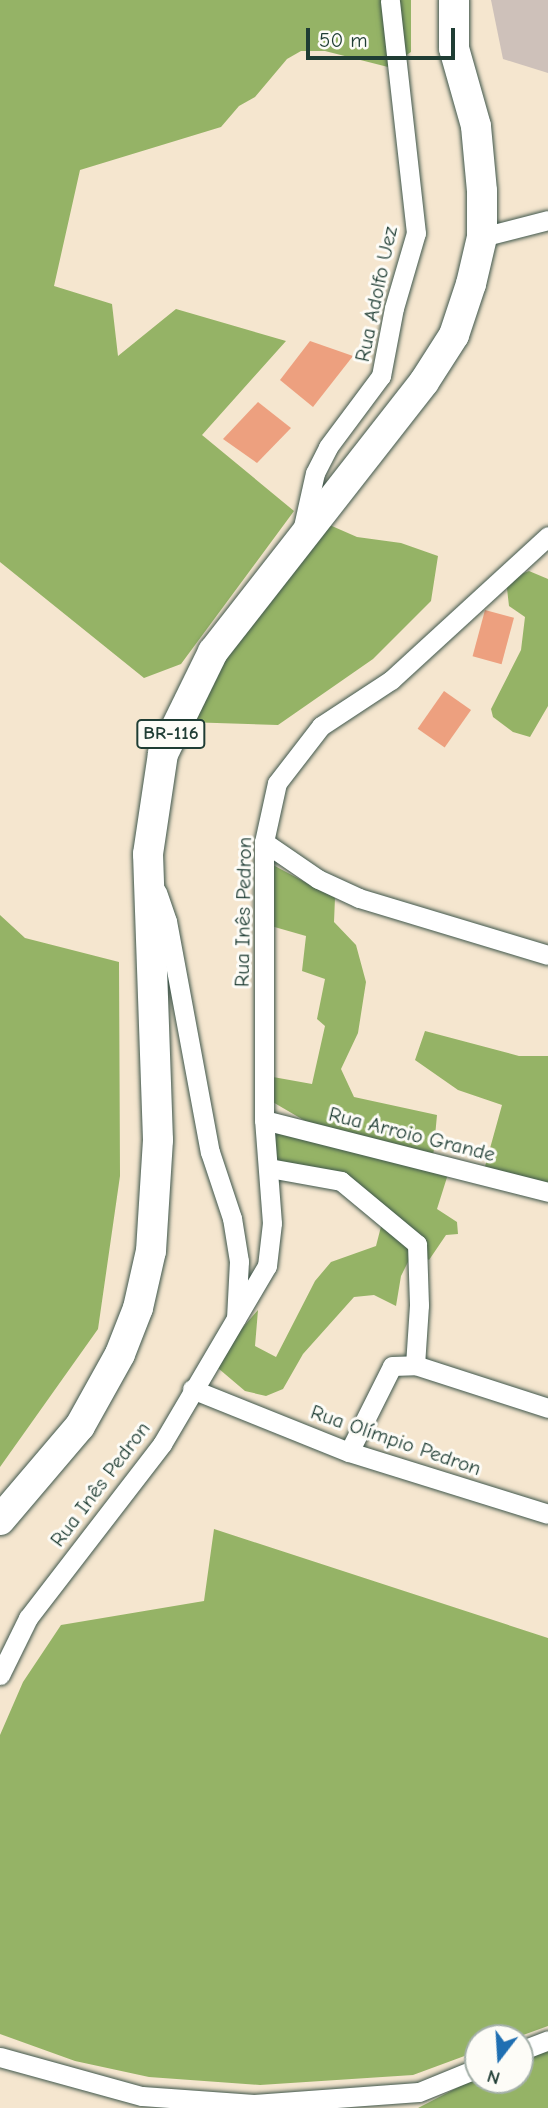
<!DOCTYPE html>
<html>
<head>
<meta charset="utf-8">
<style>
	body { margin:0 }
	#map { position:relative; width:548px; height:2108px; overflow:hidden; background:#f5e6cf; font-family:"Comic Neue",sans-serif }
	div>[style] { position:absolute }
	.industrial>* { inset:0; background:#cec1ba }
	.forest>* { inset:0; background:#95b366 }
	.building>* { inset:0; background:#eda07f; transform-origin:0 0 }
	.roads { filter:drop-shadow(0 0 2px #3f564b) drop-shadow(0 0 2px #3f564b) }
	.street>* { height:19px; margin:-9.5px; padding:0 9.5px; transform-origin:9.5px; border-radius:9.5px; background:#fff }
	.primary>* { height:30px; margin:-15px; padding:0 15px; transform-origin:15px; border-radius:15px; background:#fff }
	span { translate:-50% -50%; white-space:nowrap; text-align:center; line-height:1.15; -webkit-text-stroke:6px #fdfcf7; paint-order:stroke }
	.shield-label span { padding:2px 5px; background:#fdfcf7; border:2px solid; border-radius:5px; -webkit-text-stroke-width:0 }
	.shield-label { font-size:19px; color:#1f3d34; font-weight:700 }
	.street-label { font-size:21px; color:#1f3d34 }
	.north { position:absolute; left:464px; top:2024px; width:70px; height:70px; box-sizing:border-box; background:#fdfcf7; border:2px solid #a4b0a9; border-radius:50%; rotate:197deg; font-size:19px; font-weight:700; line-height:28px; text-align:center; color:#1f3d34 }
	.north::after { content:''; display:block; margin:auto; width:24px; height:32px; background:#1f6fb2; clip-path:polygon(50% 0,100% 100%,50% 72%,0 100%) }
	.scale { position:absolute; left:306px; top:28px; width:149px; height:32px; box-sizing:border-box; border:4px solid #1f3d34; border-top:0; padding-left:9px; font-size:21px; line-height:24px; white-space:nowrap; color:#1f3d34; -webkit-text-stroke:5px #fdfcf7; paint-order:stroke }
</style>
</head>
<body>
<div id="map">
	<div class="industrial">
		<div style="clip-path:polygon(491px 0,548px 0,548px 73px,503px 59px)"></div>
	</div>
	<div class="forest">
		<div style="clip-path:polygon(0 0,411px 0,411px 52px,388px 67px,325px 51px,301px 51px,287px 59px,255px 97px,239px 106px,221px 127px,80px 170px,54px 286px,112px 304px,118px 356px,176px 309px,286px 341px,202px 435px,294px 511px,181px 664px,144px 678px,0 562px)"></div>
		<div style="clip-path:polygon(325px 523px,357px 537px,401px 543px,438px 556px,431px 601px,373px 659px,278px 725px,185px 722px,216px 665px)"></div>
		<div style="clip-path:polygon(529px 571px,548px 579px,548px 706px,530px 737px,513px 732px,493px 717px,491px 709px,521px 650px,525px 617px,509px 606px,506px 580px)"></div>
		<div style="clip-path:polygon(273px 865px,335px 898px,334px 922px,356px 945px,366px 982px,358px 1033px,341px 1069px,354px 1097px,437px 1115px,433px 1158px,324px 1132px,271px 1101px,273px 1077px,312px 1084px,325px 1026px,317px 1019px,325px 979px,302px 971px,306px 936px,271px 926px)"></div>
		<div style="clip-path:polygon(0 915px,25px 938px,119px 962px,120px 1176px,98px 1329px,0 1467px)"></div>
		<div style="clip-path:polygon(425px 1031px,519px 1056px,548px 1056px,548px 1184px,484px 1170px,502px 1105px,458px 1090px,415px 1060px)"></div>
		<div style="clip-path:polygon(269px 1131px,449px 1171px,437px 1209px,457px 1222px,458px 1234px,446px 1235px,429px 1260px,414px 1250px,401px 1276px,396px 1306px,374px 1295px,354px 1297px,303px 1354px,283px 1389px,266px 1396px,245px 1391px,212px 1363px,258px 1310px,255px 1346px,276px 1357px,315px 1281px,331px 1262px,376px 1246px,385px 1211px,272px 1160px)"></div>
		<div style="clip-path:polygon(214px 1529px,548px 1638px,548px 2026px,515px 2038px,478px 2038px,478px 2051px,413px 2075px,260px 2085px,149px 2077px,75px 2061px,0 2034px,0 1735px,23px 1682px,61px 1625px,204px 1601px)"></div>
		<div style="clip-path:polygon(548px 2045px,548px 2108px,418px 2108px,478px 2077px,520px 2080px,520px 2058px)"></div>
	</div>
	<div class="building">
		<div style="clip-path:polygon(310px 341px,353px 356px,313px 407px,280px 380px)"></div>
		<div style="clip-path:polygon(258px 402px,291px 428px,257px 463px,223px 439px)"></div>
		<div style="left:485px;top:610px;width:30px;height:48px;rotate:15deg"></div>
		<div style="left:444px;top:691px;width:33px;height:46px;rotate:35deg"></div>
	</div>
	<div class="roads">
		<div class="street">
			<div style="left:482px;top:237px;width:68px;rotate:-14.4deg"></div>
			<div style="left:302px;top:531px;width:59px;rotate:-77.4deg"></div>
			<div style="left:315px;top:473px;width:29px;rotate:-63deg"></div>
			<div style="left:328px;top:447px;width:89px;rotate:-53.3deg"></div>
			<div style="left:381px;top:376px;width:69px;rotate:-79.2deg"></div>
			<div style="left:394px;top:308px;width:78px;rotate:-73.7deg"></div>
			<div style="left:416px;top:233px;width:234px;rotate:-96.4deg"></div>
			<div style="left:264px;top:842px;width:65px;rotate:34.4deg"></div>
			<div style="left:318px;top:879px;width:45px;rotate:24.9deg"></div>
			<div style="left:359px;top:898px;width:197px;rotate:16.8deg"></div>
			<div style="left:157px;top:892px;width:31px;rotate:71deg"></div>
			<div style="left:167px;top:921px;width:235px;rotate:79.5deg"></div>
			<div style="left:210px;top:1152px;width:70px;rotate:71.6deg"></div>
			<div style="left:232px;top:1218px;width:44px;rotate:80.8deg"></div>
			<div style="left:239px;top:1261px;width:57px;rotate:93deg"></div>
			<div style="left:264px;top:1120px;width:293px;rotate:14.2deg"></div>
			<div style="left:269px;top:1168px;width:73px;rotate:10.2deg"></div>
			<div style="left:341px;top:1181px;width:99px;rotate:39.7deg"></div>
			<div style="left:417px;top:1244px;width:61px;rotate:88.1deg"></div>
			<div style="left:419px;top:1305px;width:60px;rotate:93.8deg"></div>
			<div style="left:192px;top:1389px;width:169px;rotate:21.9deg"></div>
			<div style="left:349px;top:1452px;width:208px;rotate:17.3deg"></div>
			<div style="left:349px;top:1452px;width:96px;rotate:-63.4deg"></div>
			<div style="left:392px;top:1366px;width:23px;rotate:-2deg"></div>
			<div style="left:415px;top:1365px;width:140px;rotate:17.9deg"></div>
			<div style="left:0;top:1675px;width:64px;rotate:-63.8deg"></div>
			<div style="left:28px;top:1618px;width:220px;rotate:-52.4deg"></div>
			<div style="left:162px;top:1444px;width:207px;rotate:-59.5deg"></div>
			<div style="left:267px;top:1266px;width:43px;rotate:-83.4deg"></div>
			<div style="left:272px;top:1223px;width:103px;rotate:-94.4deg"></div>
			<div style="left:264px;top:1120px;width:278px;rotate:-90deg"></div>
			<div style="left:264px;top:842px;width:60px;rotate:-77.6deg"></div>
			<div style="left:277px;top:783px;width:72px;rotate:-52.3deg"></div>
			<div style="left:321px;top:726px;width:84px;rotate:-33.3deg"></div>
			<div style="left:391px;top:680px;width:213px;rotate:-42.5deg"></div>
			<div style="left:520px;top:2051px;width:30px;rotate:-21deg"></div>
			<div style="left:0;top:2057px;width:147px;rotate:15.4deg"></div>
			<div style="left:142px;top:2096px;width:112px;rotate:4.1deg"></div>
			<div style="left:254px;top:2104px;width:165px;rotate:-4.2deg"></div>
			<div style="left:419px;top:2092px;width:64px;rotate:-22.1deg"></div>
		</div>
		<div class="primary">
			<div style="left:0;top:1520px;width:123px;rotate:-49.6deg"></div>
			<div style="left:80px;top:1426px;width:82px;rotate:-60.9deg"></div>
			<div style="left:120px;top:1354px;width:49px;rotate:-68.6deg"></div>
			<div style="left:138px;top:1308px;width:58px;rotate:-77.2deg"></div>
			<div style="left:151px;top:1251px;width:111px;rotate:-86.4deg"></div>
			<div style="left:158px;top:1140px;width:286px;rotate:-92deg"></div>
			<div style="left:148px;top:854px;width:101px;rotate:-81.5deg"></div>
			<div style="left:163px;top:754px;width:114px;rotate:-63.9deg"></div>
			<div style="left:213px;top:652px;width:343px;rotate:-52deg"></div>
			<div style="left:424px;top:382px;width:56px;rotate:-57.4deg"></div>
			<div style="left:454px;top:335px;width:54px;rotate:-71.6deg"></div>
			<div style="left:471px;top:284px;width:48px;rotate:-76.8deg"></div>
			<div style="left:482px;top:237px;width:46px;rotate:-90deg"></div>
			<div style="left:482px;top:191px;width:65px;rotate:-95.3deg"></div>
			<div style="left:476px;top:126px;width:81px;rotate:-105.8deg"></div>
			<div style="left:454px;top:48px;width:48px;rotate:-90deg"></div>
		</div>
	</div>
	<div class="shield-label">
		<span style="left:171px;top:734px">BR-116</span>
	</div>
	<div class="street-label">
		<span style="left:376px;top:294px;rotate:-78deg">Rua Adolfo Uez</span>
		<span style="left:243px;top:912px;rotate:-89deg">Rua Inês Pedron</span>
		<span style="left:412px;top:1134px;rotate:14deg">Rua Arroio Grande</span>
		<span style="left:396px;top:1440px;rotate:19deg">Rua Olímpio Pedron</span>
		<span style="left:100px;top:1484px;rotate:-53deg">Rua Inês Pedron</span>
	</div>
	<div class="north">N</div>
	<div class="scale">50 m</div>
</div>
</body>
</html>
